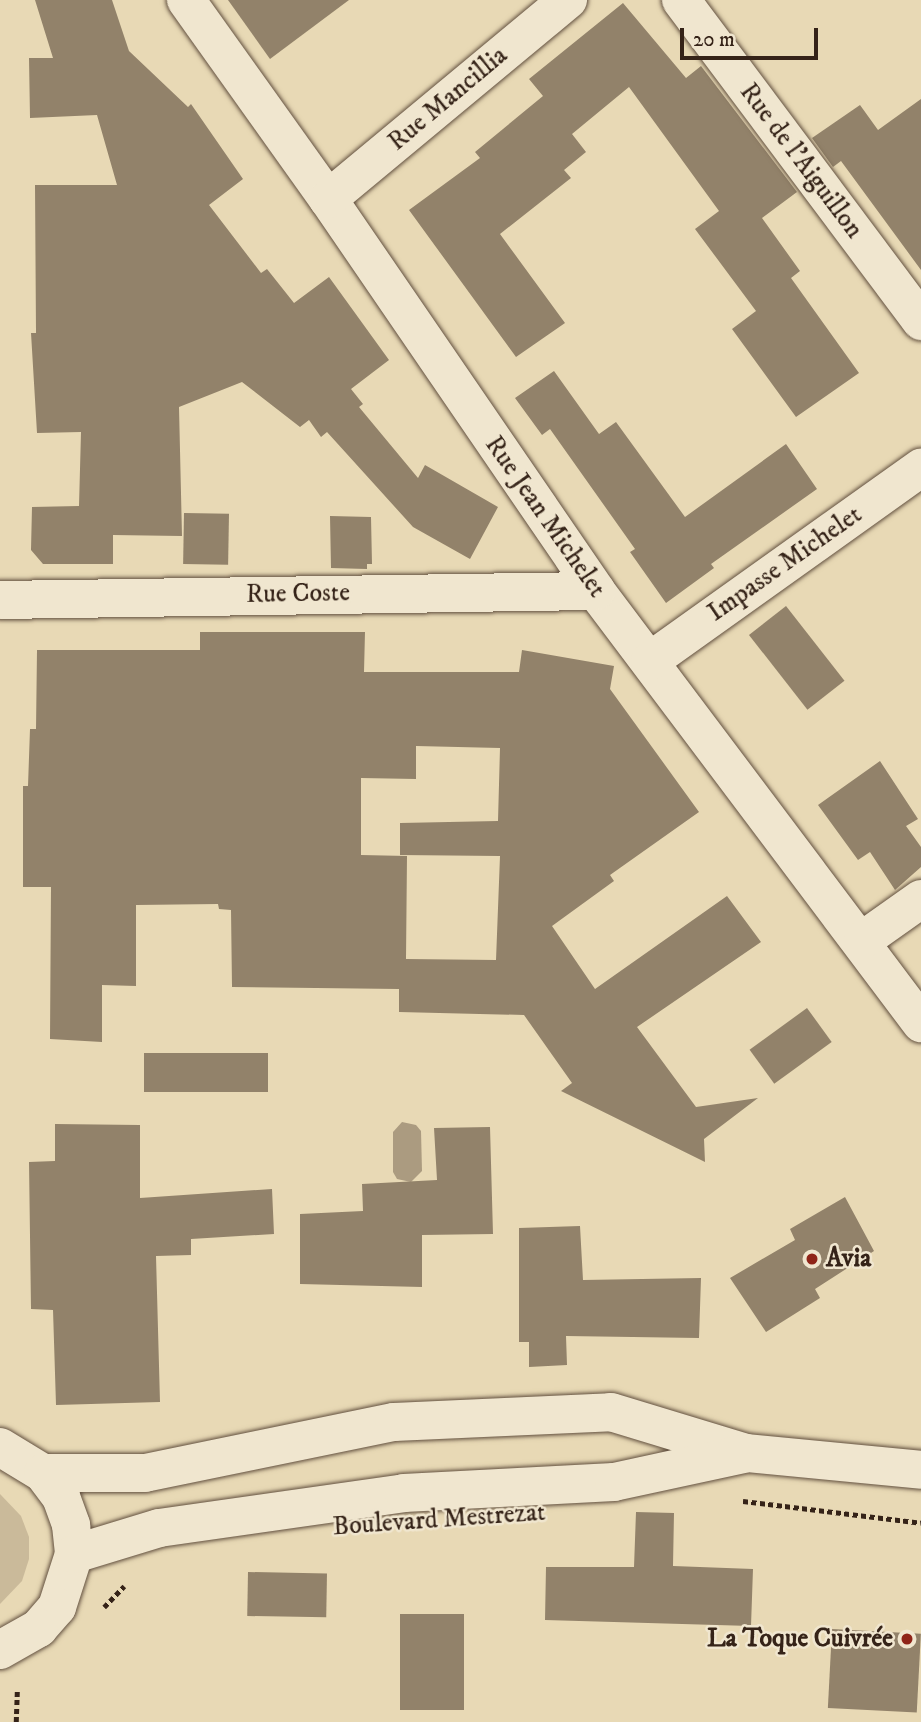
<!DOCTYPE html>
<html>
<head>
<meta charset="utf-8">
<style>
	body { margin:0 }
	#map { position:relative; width:921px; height:1722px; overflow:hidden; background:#e8d9b5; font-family:"IM FELL DW Pica",serif }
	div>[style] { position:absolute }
	.green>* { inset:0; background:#caba9a }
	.water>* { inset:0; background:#ab9b80 }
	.building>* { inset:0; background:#92826a; transform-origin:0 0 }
	.path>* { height:4.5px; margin-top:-2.25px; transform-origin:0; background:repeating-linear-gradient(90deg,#352318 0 5px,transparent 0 8.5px) }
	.roads { filter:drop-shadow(0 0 2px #62503f) drop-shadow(0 0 2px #62503f) }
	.street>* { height:38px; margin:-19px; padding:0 19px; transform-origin:19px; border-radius:19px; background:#f0e6cf }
	.secondary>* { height:38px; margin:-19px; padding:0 19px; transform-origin:19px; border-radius:19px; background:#f0e6cf }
	.dots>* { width:19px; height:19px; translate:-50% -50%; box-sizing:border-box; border:4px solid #f0e6cf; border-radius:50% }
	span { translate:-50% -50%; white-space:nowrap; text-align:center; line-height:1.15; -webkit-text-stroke:5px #f0e6cf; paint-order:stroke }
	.street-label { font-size:26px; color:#352318 }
	.poi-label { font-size:26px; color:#352318; font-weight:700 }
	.left { translate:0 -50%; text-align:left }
	.right { translate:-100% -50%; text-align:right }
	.scale { position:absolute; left:680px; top:28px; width:138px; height:32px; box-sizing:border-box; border:4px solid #352318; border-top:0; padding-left:9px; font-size:21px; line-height:24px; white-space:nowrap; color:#352318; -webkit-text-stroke:5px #f0e6cf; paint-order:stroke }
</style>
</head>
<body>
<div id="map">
	<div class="green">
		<div style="clip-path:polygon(0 1494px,21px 1516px,29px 1537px,29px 1559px,22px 1581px,0 1604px)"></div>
	</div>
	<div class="water">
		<div style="clip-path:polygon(402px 1122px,416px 1125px,421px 1131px,422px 1171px,411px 1182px,397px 1179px,393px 1172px,393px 1132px)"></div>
	</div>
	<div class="building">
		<div style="clip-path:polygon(35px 0,112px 0,129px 51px,188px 107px,191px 104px,243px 179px,209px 205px,261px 273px,267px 269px,294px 303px,329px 277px,389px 360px,351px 389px,363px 404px,359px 407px,418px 478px,425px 465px,498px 507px,470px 559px,413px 527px,327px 432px,321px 437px,309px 420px,300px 427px,242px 382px,179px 407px,182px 536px,113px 535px,113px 564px,43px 564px,31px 550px,32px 507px,79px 506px,81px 432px,37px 433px,31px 333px,36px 333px,35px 185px,117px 185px,97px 115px,30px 118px,29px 58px,53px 58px)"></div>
		<div style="clip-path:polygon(228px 0,349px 0,270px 59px)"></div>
		<div style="clip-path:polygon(623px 3px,686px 78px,701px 66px,797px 192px,762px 218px,800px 271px,791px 278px,859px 373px,796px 417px,732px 329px,756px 311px,695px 229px,719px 211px,629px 87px,572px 134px,586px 152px,564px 170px,571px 178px,500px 234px,565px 323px,516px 357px,409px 210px,480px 158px,475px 152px,543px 96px,529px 79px)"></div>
		<div style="clip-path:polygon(921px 99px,921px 270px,841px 161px,833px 167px,812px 138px,860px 105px,878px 130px)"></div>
		<div style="clip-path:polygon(554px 371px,599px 434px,616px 422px,685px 517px,786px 444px,817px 489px,711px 564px,714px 568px,666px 603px,630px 552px,635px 549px,550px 429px,542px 435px,515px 398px)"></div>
		<div style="left:184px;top:513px;width:45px;height:51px;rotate:1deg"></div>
		<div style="clip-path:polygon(330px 516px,371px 517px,372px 564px,367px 564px,367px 569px,331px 568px)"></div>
		<div style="left:786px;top:606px;width:95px;height:47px;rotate:52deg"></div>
		<div style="clip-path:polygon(evenodd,200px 632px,365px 632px,364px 672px,519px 672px,522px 650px,614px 666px,610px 689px,699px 812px,610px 875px,614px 881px,552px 926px,595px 989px,727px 896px,761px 942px,637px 1027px,696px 1107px,758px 1098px,704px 1139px,705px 1162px,561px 1091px,572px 1083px,524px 1015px,399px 1012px,399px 989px,232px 987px,231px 910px,219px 909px,218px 904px,136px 905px,136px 986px,102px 985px,102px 1042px,50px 1039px,51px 887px,23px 887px,23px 786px,28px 786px,30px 729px,36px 729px,37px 650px,200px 650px,200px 632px,416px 746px,500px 748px,498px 821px,400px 823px,400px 855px,500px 856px,496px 960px,406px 959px,407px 856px,361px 855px,361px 778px,416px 779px,416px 746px)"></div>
		<div style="clip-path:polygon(880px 761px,918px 819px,906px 826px,921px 847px,921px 867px,895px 890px,870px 852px,858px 860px,818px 805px)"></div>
		<div style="left:807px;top:1008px;width:42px;height:71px;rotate:54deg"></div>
		<div style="left:268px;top:1053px;width:39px;height:124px;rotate:90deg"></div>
		<div style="clip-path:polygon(55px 1124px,140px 1125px,140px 1198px,272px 1189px,274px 1234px,191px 1239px,191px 1255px,156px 1256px,160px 1402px,56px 1405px,53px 1310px,31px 1309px,29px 1162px,55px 1161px)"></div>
		<div style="clip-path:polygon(490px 1127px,493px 1234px,422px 1235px,422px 1287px,300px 1284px,300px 1214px,363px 1211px,362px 1184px,437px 1180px,434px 1128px)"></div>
		<div style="clip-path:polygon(845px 1197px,874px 1251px,815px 1289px,820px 1298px,766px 1332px,730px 1278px,795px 1240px,790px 1229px)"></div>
		<div style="clip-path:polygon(580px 1226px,583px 1280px,701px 1278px,699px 1338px,566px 1336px,567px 1365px,529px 1367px,529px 1342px,519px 1342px,519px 1228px)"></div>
		<div style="clip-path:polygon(636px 1512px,674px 1513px,673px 1566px,753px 1569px,751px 1626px,545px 1620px,546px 1567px,634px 1567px)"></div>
		<div style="left:248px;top:1572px;width:79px;height:44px;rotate:1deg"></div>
		<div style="left:400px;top:1614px;width:64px;height:96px"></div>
		<div style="left:832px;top:1629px;width:89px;height:79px;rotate:3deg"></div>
	</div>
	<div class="path">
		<div style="left:743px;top:1501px;width:179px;rotate:7deg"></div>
		<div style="left:104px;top:1607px;width:29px;rotate:-46deg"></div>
		<div style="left:16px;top:1722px;width:34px;rotate:-88deg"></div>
	</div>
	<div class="roads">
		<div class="street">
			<div style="left:186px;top:0;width:244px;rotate:54.5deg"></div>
			<div style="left:328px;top:199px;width:475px;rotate:55.6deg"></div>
			<div style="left:596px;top:591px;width:541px;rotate:53.05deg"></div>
			<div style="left:681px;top:0;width:401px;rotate:53.2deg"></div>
			<div style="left:328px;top:199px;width:312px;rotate:-39.7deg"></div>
			<div style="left:0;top:600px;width:596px;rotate:-0.87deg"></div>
			<div style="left:650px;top:661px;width:333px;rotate:-35.5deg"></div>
			<div style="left:863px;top:940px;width:71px;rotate:-35.3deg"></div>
		</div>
		<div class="secondary">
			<div style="left:0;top:1447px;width:50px;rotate:31.2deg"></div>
			<div style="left:43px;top:1473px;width:30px;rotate:53deg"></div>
			<div style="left:61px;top:1497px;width:30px;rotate:70deg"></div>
			<div style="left:71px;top:1525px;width:29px;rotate:84deg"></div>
			<div style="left:74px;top:1554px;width:56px;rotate:107.8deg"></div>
			<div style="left:57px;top:1607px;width:28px;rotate:131deg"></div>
			<div style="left:39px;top:1628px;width:45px;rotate:150.6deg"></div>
			<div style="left:43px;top:1473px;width:102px"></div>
			<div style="left:145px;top:1473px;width:254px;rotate:-11.6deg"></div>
			<div style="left:394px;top:1422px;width:217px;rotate:-2.6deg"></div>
			<div style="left:611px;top:1412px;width:141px;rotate:16.9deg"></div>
			<div style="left:746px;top:1453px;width:176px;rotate:5.5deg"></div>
			<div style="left:74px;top:1554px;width:89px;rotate:-17deg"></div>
			<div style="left:159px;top:1528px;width:247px;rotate:-8.1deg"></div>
			<div style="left:404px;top:1493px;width:210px;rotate:-3deg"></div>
			<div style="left:614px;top:1482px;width:133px;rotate:-12.2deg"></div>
		</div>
	</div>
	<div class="dots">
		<div style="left:812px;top:1259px;background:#8f2418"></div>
		<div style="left:907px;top:1639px;background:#8f2418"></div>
	</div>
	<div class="street-label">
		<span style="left:448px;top:99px;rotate:-40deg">Rue Mancillia</span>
		<span style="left:801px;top:161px;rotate:53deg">Rue de l'Aiguillon</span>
		<span style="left:545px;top:517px;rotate:55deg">Rue Jean Michelet</span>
		<span style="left:785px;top:564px;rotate:-35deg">Impasse Michelet</span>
		<span style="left:298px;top:594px;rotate:-1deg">Rue Coste</span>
		<span style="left:439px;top:1520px;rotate:-4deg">Boulevard Mestrezat</span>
	</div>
	<div class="poi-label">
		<span class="left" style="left:826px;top:1259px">Avia</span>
		<span class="right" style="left:893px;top:1639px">La Toque Cuivrée</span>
	</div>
	<div class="scale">20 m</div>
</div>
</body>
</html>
